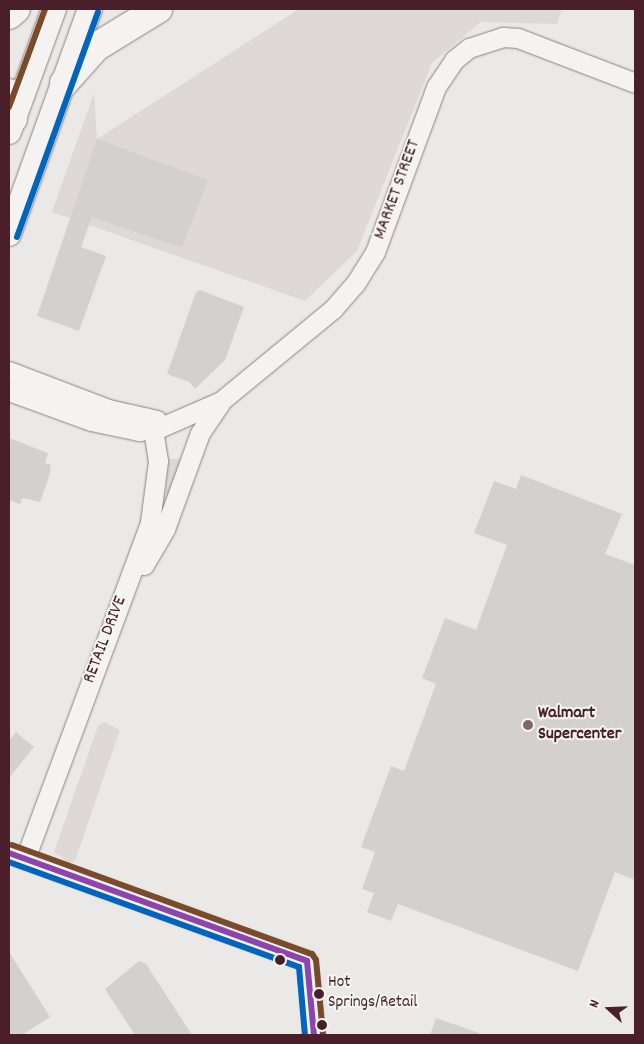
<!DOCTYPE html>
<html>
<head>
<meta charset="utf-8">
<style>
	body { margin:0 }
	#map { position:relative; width:644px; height:1044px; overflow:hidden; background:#ebe9e7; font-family:Dekko,sans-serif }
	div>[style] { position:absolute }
	.green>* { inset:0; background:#ded8d7 }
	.building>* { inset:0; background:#d3d0cf }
	.roads { filter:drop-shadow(0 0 1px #8b8283) drop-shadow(0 0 1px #8b8283) }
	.minor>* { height:19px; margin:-9.5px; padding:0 9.5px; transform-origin:9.5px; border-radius:9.5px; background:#f4f3f1 }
	.major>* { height:24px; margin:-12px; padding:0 12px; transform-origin:12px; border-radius:12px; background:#f4f3f1 }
	.highway>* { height:28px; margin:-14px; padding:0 14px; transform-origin:14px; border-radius:14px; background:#f4f3f1 }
	.bus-1>* { height:6px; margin:-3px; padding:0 3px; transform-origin:3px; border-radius:3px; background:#8e44ad }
	.bus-2>* { height:6px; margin:-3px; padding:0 3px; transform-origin:3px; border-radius:3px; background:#0065bd }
	.bus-3>* { height:6px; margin:-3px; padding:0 3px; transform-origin:3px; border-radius:3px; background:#7a4b2a }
	.dots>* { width:14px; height:14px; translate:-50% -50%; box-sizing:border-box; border:2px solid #f6f6f2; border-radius:50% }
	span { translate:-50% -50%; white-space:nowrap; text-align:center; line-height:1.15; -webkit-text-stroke:4px #f6f6f2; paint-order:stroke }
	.bus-label { font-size:17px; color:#4a1f2b }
	.left { translate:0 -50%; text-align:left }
	.street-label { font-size:18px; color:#4a1f2b }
	.poi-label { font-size:18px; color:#4a1f2b; font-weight:700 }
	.frame { position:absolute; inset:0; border:10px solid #4a1f2b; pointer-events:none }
	.north { position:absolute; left:584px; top:984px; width:50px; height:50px; -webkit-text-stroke:4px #f6f6f2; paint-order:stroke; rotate:290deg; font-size:14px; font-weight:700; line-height:20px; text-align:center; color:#4a1f2b }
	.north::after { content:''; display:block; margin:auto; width:18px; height:22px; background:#4a1f2b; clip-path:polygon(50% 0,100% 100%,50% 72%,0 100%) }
</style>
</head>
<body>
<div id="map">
	<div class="green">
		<div style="clip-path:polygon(299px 9px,562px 9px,557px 24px,481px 22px,432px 63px,357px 251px,305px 301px,52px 212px,94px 93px,97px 139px)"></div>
		<div style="clip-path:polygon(166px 459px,182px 459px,168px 497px,166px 496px)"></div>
		<div style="clip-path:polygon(104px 722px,120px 730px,75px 861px,69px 863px,54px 852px,98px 726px)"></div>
	</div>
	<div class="building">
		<div style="clip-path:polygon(97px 139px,208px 180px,182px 248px,92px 217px,81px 247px,106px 256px,79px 331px,37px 316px)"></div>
		<div style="clip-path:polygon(200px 290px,244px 307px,225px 360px,195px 389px,189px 382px,167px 374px,196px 292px)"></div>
		<div style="clip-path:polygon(9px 438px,48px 453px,45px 463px,51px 465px,49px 477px,40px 502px,22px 498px,20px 504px,9px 500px)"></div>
		<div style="clip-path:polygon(521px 475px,622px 514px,605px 554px,635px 565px,635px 880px,615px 872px,578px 971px,398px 904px,391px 921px,367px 912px,374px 893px,362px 889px,375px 852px,361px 847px,391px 766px,404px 771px,436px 684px,422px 678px,445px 618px,476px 630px,507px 545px,474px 533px,494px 481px,516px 489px)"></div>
		<div style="clip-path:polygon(16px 732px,34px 747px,9px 778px,9px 741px)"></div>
		<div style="clip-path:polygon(9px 952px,50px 1017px,22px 1035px,9px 1035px)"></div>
		<div style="clip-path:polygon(139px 961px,146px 964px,192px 1035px,135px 1035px,105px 989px)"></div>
		<div style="clip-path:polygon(436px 1018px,479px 1033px,479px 1035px,430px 1035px)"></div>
	</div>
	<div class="roads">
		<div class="minor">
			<div style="left:9px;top:371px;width:106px;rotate:21deg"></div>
			<div style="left:108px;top:409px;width:50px;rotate:12.7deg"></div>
			<div style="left:9px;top:391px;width:87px;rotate:20.1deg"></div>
			<div style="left:91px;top:421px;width:49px;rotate:11.8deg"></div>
			<div style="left:139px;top:431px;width:20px;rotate:-9deg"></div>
			<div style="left:159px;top:428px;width:68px;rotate:-23.5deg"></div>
			<div style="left:221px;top:401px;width:145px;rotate:-39.4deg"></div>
			<div style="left:333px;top:309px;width:33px;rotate:-49deg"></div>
			<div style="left:355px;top:284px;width:38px;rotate:-58deg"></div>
			<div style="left:375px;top:252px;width:176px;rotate:-69.7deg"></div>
			<div style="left:436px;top:87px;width:32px;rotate:-56deg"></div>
			<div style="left:454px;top:60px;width:19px;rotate:-39deg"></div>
			<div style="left:469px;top:48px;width:36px;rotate:-18deg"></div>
			<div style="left:503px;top:37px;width:15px;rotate:4deg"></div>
			<div style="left:518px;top:38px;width:125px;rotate:21deg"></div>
			<div style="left:144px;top:565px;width:42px;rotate:-59.7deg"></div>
			<div style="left:165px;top:529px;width:102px;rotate:-70deg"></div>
			<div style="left:200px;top:433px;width:36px;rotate:-56deg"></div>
			<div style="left:9px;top:853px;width:317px;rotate:19.9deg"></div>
			<div style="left:307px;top:961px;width:74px;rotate:84.6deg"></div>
			<div style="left:25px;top:859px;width:359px;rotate:-69.6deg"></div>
			<div style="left:150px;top:522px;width:62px;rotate:-82.5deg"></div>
			<div style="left:158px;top:461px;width:32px;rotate:-99deg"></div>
			<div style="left:153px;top:429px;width:13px;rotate:-119deg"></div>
		</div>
		<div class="major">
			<div style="left:9px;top:132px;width:131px;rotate:-69.9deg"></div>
			<div style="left:9px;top:234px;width:239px;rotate:-70.2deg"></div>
		</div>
		<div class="highway">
			<div style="left:9px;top:15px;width:9px;rotate:-41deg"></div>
			<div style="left:64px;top:83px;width:48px;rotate:-48.4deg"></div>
			<div style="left:96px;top:47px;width:73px;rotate:-31.5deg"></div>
			<div style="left:9px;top:93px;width:26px;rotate:81deg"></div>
		</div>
	</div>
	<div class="bus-1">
		<div style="left:9px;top:853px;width:317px;rotate:19.9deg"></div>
		<div style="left:307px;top:961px;width:74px;rotate:84.6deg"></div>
	</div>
	<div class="bus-2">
		<div style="left:17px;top:237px;width:239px;rotate:-70.2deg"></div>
		<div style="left:9px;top:862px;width:308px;rotate:19.9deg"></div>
		<div style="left:299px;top:967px;width:68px;rotate:85deg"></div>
	</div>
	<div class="bus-3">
		<div style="left:9px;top:107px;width:104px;rotate:-69.8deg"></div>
		<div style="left:12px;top:845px;width:319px;rotate:20deg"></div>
		<div style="left:312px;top:954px;width:7px;rotate:56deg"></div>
		<div style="left:316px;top:960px;width:74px;rotate:84.6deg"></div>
	</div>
	<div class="dots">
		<div style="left:528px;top:725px;background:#82666d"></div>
		<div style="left:280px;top:960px;background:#4a1f2b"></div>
		<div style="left:319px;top:994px;background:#4a1f2b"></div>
		<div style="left:322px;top:1025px;background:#4a1f2b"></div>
	</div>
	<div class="bus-label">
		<span class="left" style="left:328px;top:994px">Hot<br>Springs/Retail</span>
	</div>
	<div class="street-label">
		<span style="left:398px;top:190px;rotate:-70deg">MARKET STREET</span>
		<span style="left:106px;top:640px;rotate:-69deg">RETAIL DRIVE</span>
	</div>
	<div class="poi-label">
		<span class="left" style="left:538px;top:725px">Walmart<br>Supercenter</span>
	</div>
	<div class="frame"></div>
	<div class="north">N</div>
</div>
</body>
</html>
